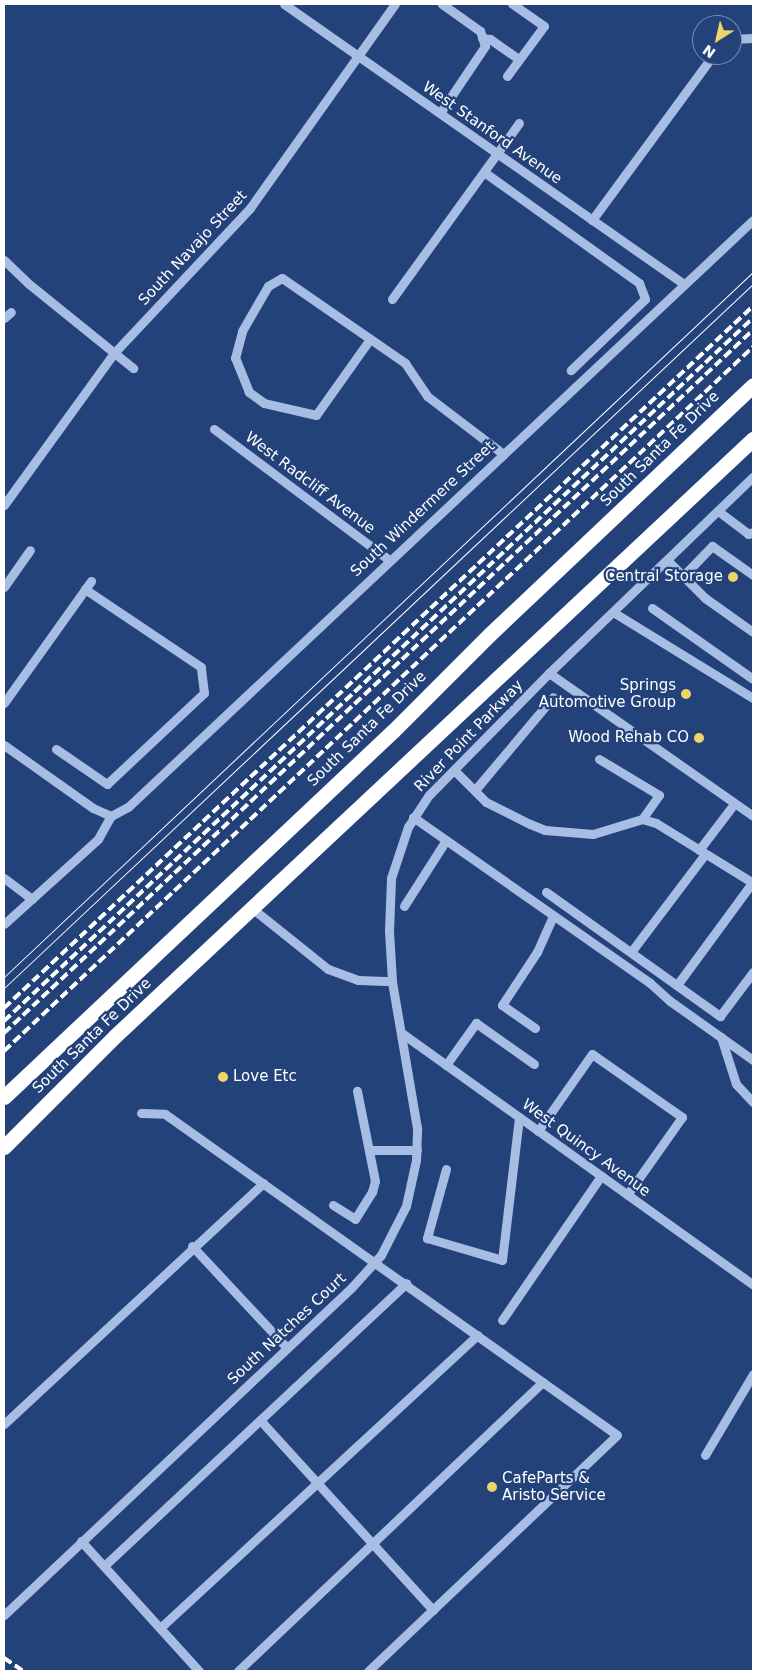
<!DOCTYPE html>
<html>
<head>
<meta charset="utf-8">
<style>
	body { margin:0 }
	#map { position:relative; width:757px; height:1675px; overflow:hidden; background:#24427a; font-family:"DejaVu Sans",sans-serif }
	div>[style] { position:absolute }
	.minor>* { height:9px; margin:-4.5px; padding:0 4.5px; transform-origin:4.5px; border-radius:4.5px; background:#a7bde4 }
	.highway>* { height:15px; margin:-7.5px; padding:0 7.5px; transform-origin:7.5px; border-radius:7.5px; background:#fff }
	.tram>* { height:1px; margin:-0.5px; padding:0 0.5px; transform-origin:0.5px; border-radius:0.5px; background:#fff }
	.rail>* { height:4px; margin-top:-2px; transform-origin:0; background:repeating-linear-gradient(90deg,#fff 0 9px,transparent 0 13px) }
	.dots>* { width:14px; height:14px; translate:-50% -50%; box-sizing:border-box; border:2px solid #24427a; border-radius:50% }
	span { translate:-50% -50%; white-space:nowrap; text-align:center; line-height:1.15; -webkit-text-stroke:4.5px #24427a; paint-order:stroke }
	.street-label { font-size:15px; color:#fff }
	.poi-label { font-size:15px; color:#fff }
	.right { translate:-100% -50%; text-align:right }
	.left { translate:0 -50%; text-align:left }
	.frame { position:absolute; inset:0; border:5px solid #fff; pointer-events:none }
	.north { position:absolute; left:692px; top:15px; width:50px; height:50px; box-sizing:border-box; background:#24427a; border:1px solid #7c8eaf; border-radius:50%; rotate:215deg; font-size:14px; font-weight:700; line-height:20px; text-align:center; color:#fff }
	.north::after { content:''; display:block; margin:auto; width:18px; height:22px; background:#eed46b; clip-path:polygon(50% 0,100% 100%,50% 72%,0 100%) }
</style>
</head>
<body>
<div id="map">
	<div class="minor">
		<div style="left:284px;top:4px;width:488px;rotate:35deg"></div>
		<div style="left:482px;top:38px;width:8px;rotate:7deg"></div>
		<div style="left:490px;top:39px;width:35px;rotate:35deg"></div>
		<div style="left:732px;top:39px;width:21px;rotate:-3deg"></div>
		<div style="left:507px;top:76px;width:62px;rotate:-53.5deg"></div>
		<div style="left:544px;top:26px;width:39px;rotate:-145deg"></div>
		<div style="left:440px;top:113px;width:81px;rotate:-56.1deg"></div>
		<div style="left:485px;top:46px;width:16px;rotate:-108deg"></div>
		<div style="left:480px;top:31px;width:47px;rotate:-144.6deg"></div>
		<div style="left:484px;top:172px;width:191px;rotate:35.6deg"></div>
		<div style="left:639px;top:283px;width:17px;rotate:69deg"></div>
		<div style="left:645px;top:299px;width:103px;rotate:136.2deg"></div>
		<div style="left:592px;top:220px;width:205px;rotate:-53.7deg"></div>
		<div style="left:4px;top:260px;width:35px;rotate:44deg"></div>
		<div style="left:29px;top:284px;width:134px;rotate:38.9deg"></div>
		<div style="left:392px;top:299px;width:217px;rotate:-54.2deg"></div>
		<div style="left:4px;top:318px;width:9px;rotate:-41deg"></div>
		<div style="left:370px;top:339px;width:93px;rotate:125.4deg"></div>
		<div style="left:316px;top:415px;width:53px;rotate:-167deg"></div>
		<div style="left:264px;top:403px;width:19px;rotate:-144deg"></div>
		<div style="left:249px;top:392px;width:37px;rotate:-112deg"></div>
		<div style="left:235px;top:358px;width:28px;rotate:-75deg"></div>
		<div style="left:242px;top:331px;width:52px;rotate:-60deg"></div>
		<div style="left:268px;top:286px;width:16px;rotate:-30deg"></div>
		<div style="left:282px;top:278px;width:150px;rotate:34.6deg"></div>
		<div style="left:405px;top:363px;width:40px;rotate:56deg"></div>
		<div style="left:427px;top:396px;width:96px;rotate:37.3deg"></div>
		<div style="left:214px;top:429px;width:219px;rotate:36.8deg"></div>
		<div style="left:4px;top:505px;width:188px;rotate:-54.1deg"></div>
		<div style="left:114px;top:353px;width:199px;rotate:-46.8deg"></div>
		<div style="left:250px;top:208px;width:250px;rotate:-54.6deg"></div>
		<div style="left:718px;top:511px;width:38px;rotate:37deg"></div>
		<div style="left:748px;top:534px;width:5px;rotate:-22deg"></div>
		<div style="left:667px;top:560px;width:54px;rotate:45deg"></div>
		<div style="left:705px;top:598px;width:59px;rotate:35.3deg"></div>
		<div style="left:683px;top:576px;width:42px;rotate:-46deg"></div>
		<div style="left:712px;top:546px;width:50px;rotate:35.3deg"></div>
		<div style="left:4px;top:587px;width:45px;rotate:-54.9deg"></div>
		<div style="left:652px;top:608px;width:123px;rotate:35.1deg"></div>
		<div style="left:613px;top:612px;width:164px;rotate:31.6deg"></div>
		<div style="left:549px;top:673px;width:249px;rotate:35deg"></div>
		<div style="left:4px;top:703px;width:150px;rotate:-54.5deg"></div>
		<div style="left:4px;top:745px;width:109px;rotate:35.3deg"></div>
		<div style="left:93px;top:808px;width:20px;rotate:24deg"></div>
		<div style="left:56px;top:749px;width:62px;rotate:34.5deg"></div>
		<div style="left:107px;top:784px;width:133px;rotate:-43.2deg"></div>
		<div style="left:204px;top:693px;width:26px;rotate:-97deg"></div>
		<div style="left:201px;top:667px;width:140px;rotate:-146.1deg"></div>
		<div style="left:599px;top:759px;width:70px;rotate:31deg"></div>
		<div style="left:659px;top:795px;width:29px;rotate:125deg"></div>
		<div style="left:454px;top:770px;width:45px;rotate:45deg"></div>
		<div style="left:486px;top:802px;width:49px;rotate:26.6deg"></div>
		<div style="left:530px;top:824px;width:16px;rotate:22deg"></div>
		<div style="left:545px;top:830px;width:48px;rotate:4.8deg"></div>
		<div style="left:593px;top:834px;width:51px;rotate:-17deg"></div>
		<div style="left:642px;top:819px;width:15px;rotate:16deg"></div>
		<div style="left:656px;top:823px;width:114px;rotate:31.7deg"></div>
		<div style="left:475px;top:790px;width:121px;rotate:-50deg"></div>
		<div style="left:111px;top:816px;width:19px;rotate:-28deg"></div>
		<div style="left:128px;top:807px;width:857px;rotate:-43.2deg"></div>
		<div style="left:413px;top:817px;width:289px;rotate:35deg"></div>
		<div style="left:650px;top:983px;width:27px;rotate:42deg"></div>
		<div style="left:670px;top:1001px;width:102px;rotate:35.4deg"></div>
		<div style="left:699px;top:850px;width:53px;rotate:-52.7deg"></div>
		<div style="left:4px;top:878px;width:35px;rotate:37deg"></div>
		<div style="left:546px;top:892px;width:214px;rotate:35.5deg"></div>
		<div style="left:720px;top:1016px;width:55px;rotate:-53.1deg"></div>
		<div style="left:404px;top:906px;width:78px;rotate:-57.5deg"></div>
		<div style="left:253px;top:909px;width:96px;rotate:38.7deg"></div>
		<div style="left:328px;top:969px;width:32px;rotate:20deg"></div>
		<div style="left:358px;top:980px;width:34px;rotate:2deg"></div>
		<div style="left:4px;top:924px;width:127px;rotate:-42.1deg"></div>
		<div style="left:98px;top:839px;width:26px;rotate:-61deg"></div>
		<div style="left:631px;top:952px;width:123px;rotate:-52.9deg"></div>
		<div style="left:677px;top:985px;width:127px;rotate:-53.7deg"></div>
		<div style="left:535px;top:1028px;width:40px;rotate:-145.1deg"></div>
		<div style="left:502px;top:1005px;width:64px;rotate:-56.6deg"></div>
		<div style="left:537px;top:952px;width:39px;rotate:-66deg"></div>
		<div style="left:403px;top:1034px;width:431px;rotate:35.6deg"></div>
		<div style="left:721px;top:1037px;width:49px;rotate:72.3deg"></div>
		<div style="left:736px;top:1084px;width:25px;rotate:47deg"></div>
		<div style="left:446px;top:1065px;width:52px;rotate:-54.5deg"></div>
		<div style="left:476px;top:1023px;width:71px;rotate:35.3deg"></div>
		<div style="left:141px;top:1113px;width:24px;rotate:2deg"></div>
		<div style="left:165px;top:1114px;width:554px;rotate:35.38deg"></div>
		<div style="left:617px;top:1435px;width:343px;rotate:136.5deg"></div>
		<div style="left:538px;top:1131px;width:94px;rotate:-55deg"></div>
		<div style="left:592px;top:1054px;width:110px;rotate:35deg"></div>
		<div style="left:682px;top:1117px;width:95px;rotate:125.2deg"></div>
		<div style="left:370px;top:1150px;width:47px"></div>
		<div style="left:446px;top:1169px;width:72px;rotate:105.4deg"></div>
		<div style="left:427px;top:1238px;width:78px;rotate:16.3deg"></div>
		<div style="left:502px;top:1260px;width:144px;rotate:-83.2deg"></div>
		<div style="left:333px;top:1205px;width:26px;rotate:32deg"></div>
		<div style="left:355px;top:1219px;width:32px;rotate:-58deg"></div>
		<div style="left:372px;top:1192px;width:11px;rotate:-75deg"></div>
		<div style="left:375px;top:1181px;width:92px;rotate:-101.3deg"></div>
		<div style="left:192px;top:1246px;width:139px;rotate:47deg"></div>
		<div style="left:502px;top:1320px;width:175px;rotate:-55.5deg"></div>
		<div style="left:260px;top:1420px;width:257px;rotate:47.7deg"></div>
		<div style="left:4px;top:1424px;width:354px;rotate:-42.9deg"></div>
		<div style="left:705px;top:1455px;width:94px;rotate:-59.3deg"></div>
		<div style="left:81px;top:1541px;width:176px;rotate:47.8deg"></div>
		<div style="left:104px;top:1566px;width:414px;rotate:-43.1deg"></div>
		<div style="left:4px;top:1615px;width:478px;rotate:-43.3deg"></div>
		<div style="left:352px;top:1287px;width:43px;rotate:-47.8deg"></div>
		<div style="left:381px;top:1255px;width:55px;rotate:-63deg"></div>
		<div style="left:406px;top:1206px;width:47px;rotate:-77.7deg"></div>
		<div style="left:416px;top:1160px;width:32px;rotate:-88deg"></div>
		<div style="left:417px;top:1128px;width:149px;rotate:-99.7deg"></div>
		<div style="left:392px;top:981px;width:50px;rotate:-93.4deg"></div>
		<div style="left:389px;top:931px;width:53px;rotate:-87.8deg"></div>
		<div style="left:391px;top:878px;width:54px;rotate:-71.6deg"></div>
		<div style="left:408px;top:827px;width:38px;rotate:-57deg"></div>
		<div style="left:429px;top:795px;width:171px;rotate:-45.5deg"></div>
		<div style="left:549px;top:673px;width:283px;rotate:-43.9deg"></div>
		<div style="left:160px;top:1628px;width:432px;rotate:-42.7deg"></div>
		<div style="left:238px;top:1671px;width:420px;rotate:-43.5deg"></div>
	</div>
	<div class="highway">
		<div style="left:4px;top:1097px;width:534px;rotate:-43.26deg"></div>
		<div style="left:393px;top:731px;width:137px;rotate:-45deg"></div>
		<div style="left:490px;top:634px;width:362px;rotate:-43.4deg"></div>
		<div style="left:4px;top:1147px;width:157px;rotate:-45deg"></div>
		<div style="left:115px;top:1036px;width:874px;rotate:-43.1deg"></div>
	</div>
	<div class="tram">
		<div style="left:4px;top:977px;width:1029px;rotate:-43.27deg"></div>
		<div style="left:4px;top:988px;width:1028px;rotate:-43.23deg"></div>
	</div>
	<div class="rail">
		<div style="left:4px;top:1008px;width:1027px;rotate:-43.14deg"></div>
		<div style="left:4px;top:1021px;width:1027px;rotate:-43.19deg"></div>
		<div style="left:4px;top:1033px;width:1027px;rotate:-43.19deg"></div>
		<div style="left:4px;top:1051px;width:1028px;rotate:-43.23deg"></div>
		<div style="left:4px;top:1658px;width:23px;rotate:34deg"></div>
	</div>
	<div class="dots">
		<div style="left:733px;top:577px;background:#eed46b"></div>
		<div style="left:686px;top:694px;background:#eed46b"></div>
		<div style="left:699px;top:738px;background:#eed46b"></div>
		<div style="left:223px;top:1077px;background:#eed46b"></div>
		<div style="left:492px;top:1487px;background:#eed46b"></div>
	</div>
	<div class="street-label">
		<span style="left:492px;top:133px;rotate:35deg">West Stanford Avenue</span>
		<span style="left:193px;top:248px;rotate:-47deg">South Navajo Street</span>
		<span style="left:660px;top:449px;rotate:-44deg">South Santa Fe Drive</span>
		<span style="left:310px;top:483px;rotate:37deg">West Radcliff Avenue</span>
		<span style="left:423px;top:509px;rotate:-43deg">South Windermere Street</span>
		<span style="left:367px;top:729px;rotate:-44deg">South Santa Fe Drive</span>
		<span style="left:469px;top:736px;rotate:-46deg">River Point Parkway</span>
		<span style="left:92px;top:1036px;rotate:-44deg">South Santa Fe Drive</span>
		<span style="left:586px;top:1148px;rotate:36deg">West Quincy Avenue</span>
		<span style="left:287px;top:1329px;rotate:-43deg">South Natches Court</span>
	</div>
	<div class="poi-label">
		<span class="right" style="left:723px;top:577px">Central Storage</span>
		<span class="right" style="left:676px;top:694px">Springs<br>Automotive Group</span>
		<span class="right" style="left:689px;top:738px">Wood Rehab CO</span>
		<span class="left" style="left:233px;top:1077px">Love Etc</span>
		<span class="left" style="left:502px;top:1487px">CafeParts &amp;<br>Aristo Service</span>
	</div>
	<div class="frame"></div>
	<div class="north">N</div>
</div>
</body>
</html>
